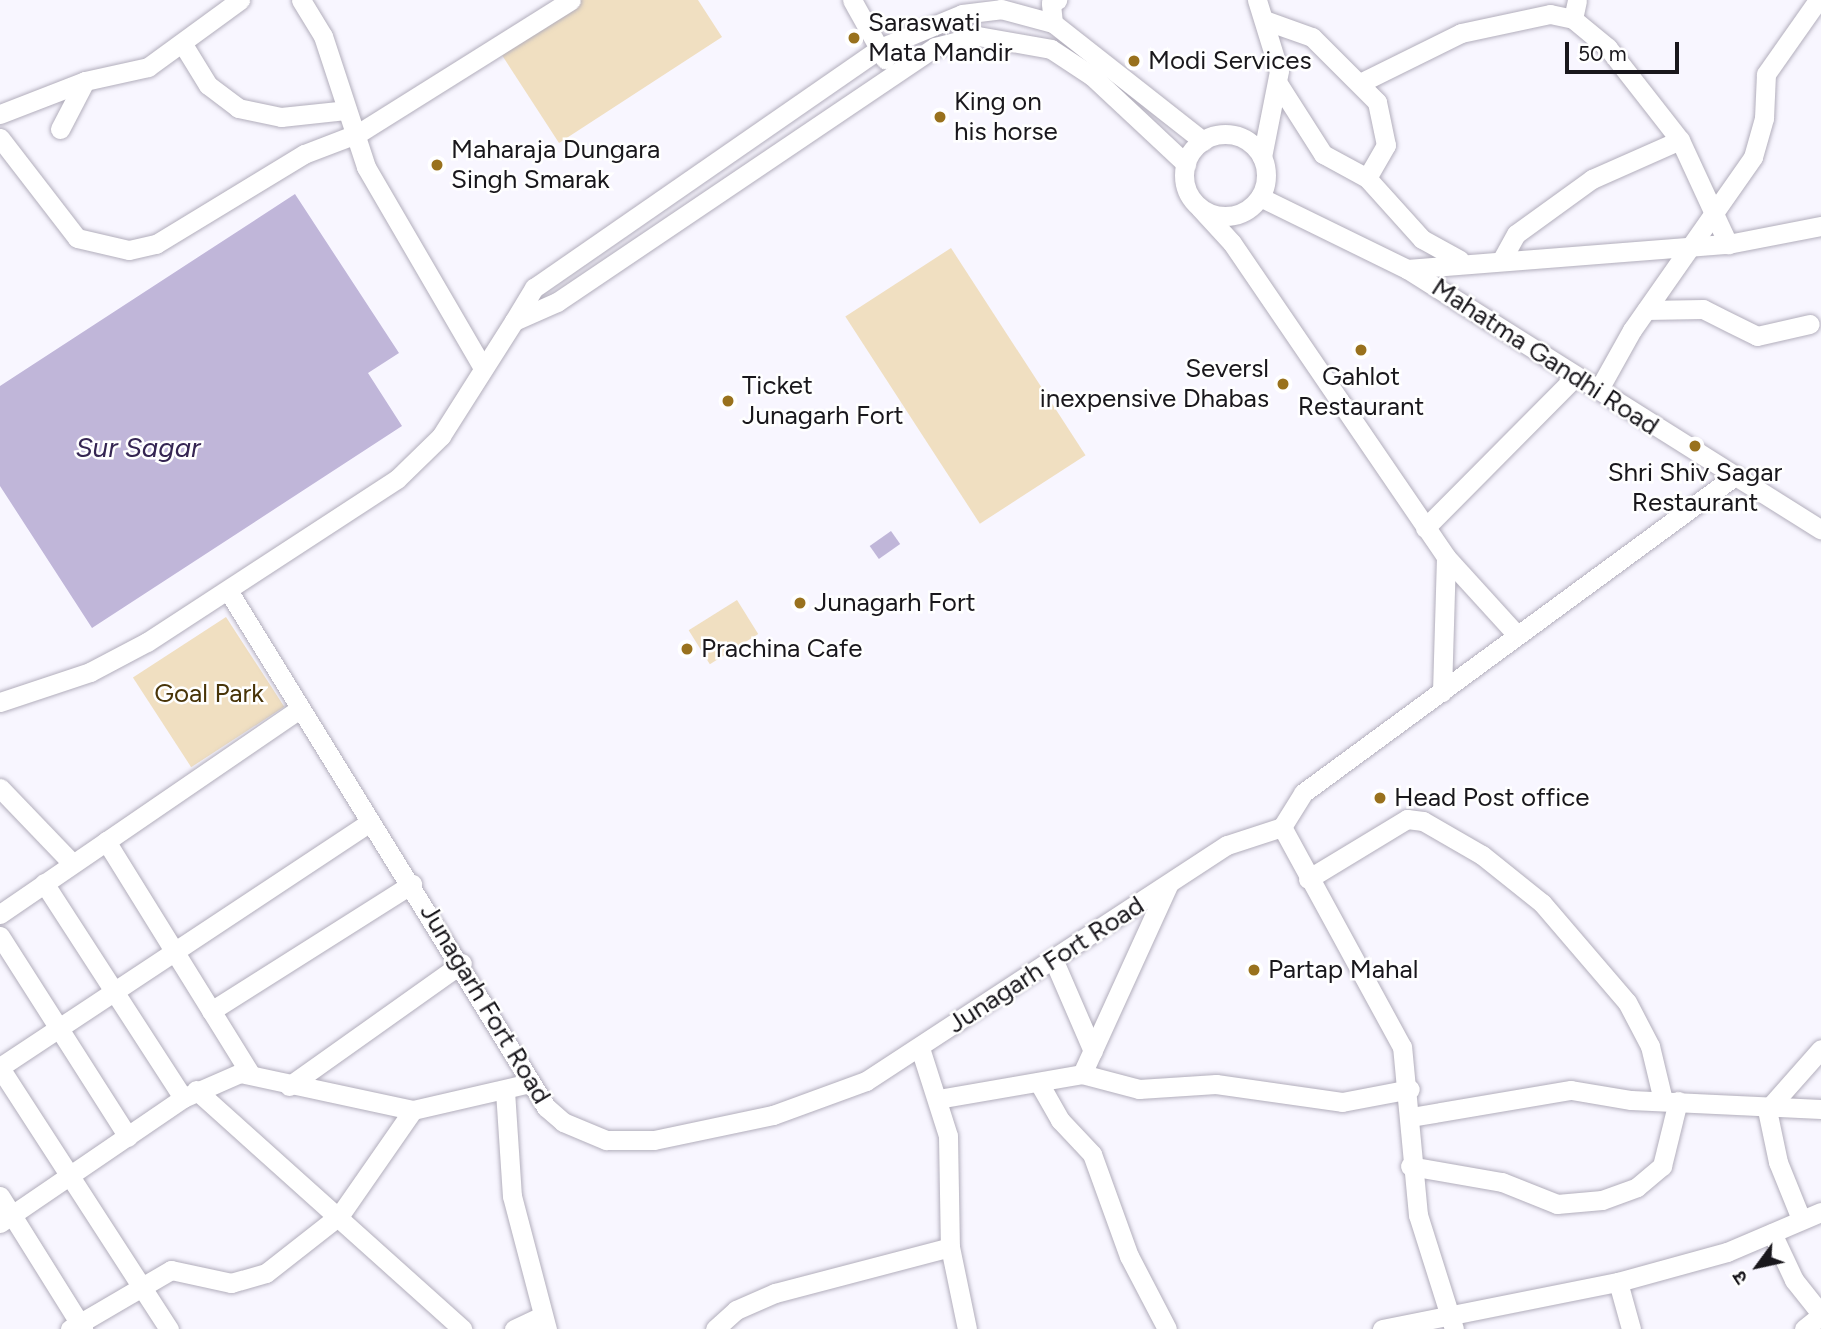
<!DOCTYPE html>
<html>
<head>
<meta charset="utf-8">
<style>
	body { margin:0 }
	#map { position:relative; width:1821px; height:1329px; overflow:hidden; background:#f8f6ff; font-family:Figtree,"Noto Sans Devanagari",sans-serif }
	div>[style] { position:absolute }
	.green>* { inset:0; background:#f0dfc1; transform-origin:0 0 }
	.water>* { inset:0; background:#c0b6d9; transform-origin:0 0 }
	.roads { filter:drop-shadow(0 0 2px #b2aebc) drop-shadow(0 0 2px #b2aebc) }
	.minor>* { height:19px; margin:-9.5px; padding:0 9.5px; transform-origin:9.5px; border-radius:9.5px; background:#fff }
	.minor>.ring { margin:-9.5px; padding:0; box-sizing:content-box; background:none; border:19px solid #fff; border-radius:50% }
	.dots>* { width:19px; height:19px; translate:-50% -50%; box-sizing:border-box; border:4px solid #fff; border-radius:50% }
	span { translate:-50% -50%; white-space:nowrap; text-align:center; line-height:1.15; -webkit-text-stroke:5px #fff; paint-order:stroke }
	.poi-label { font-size:26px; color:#19171c }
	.left { translate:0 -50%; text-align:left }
	.right { translate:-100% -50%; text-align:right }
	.street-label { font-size:26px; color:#19171c }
	.park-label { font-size:26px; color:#483408 }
	.water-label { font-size:28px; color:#352552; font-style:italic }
	.north { position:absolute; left:1723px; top:1231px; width:70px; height:70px; -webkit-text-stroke:5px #fff; paint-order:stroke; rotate:237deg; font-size:19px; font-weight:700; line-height:28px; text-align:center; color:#19171c }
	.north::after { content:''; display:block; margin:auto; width:24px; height:32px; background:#19171c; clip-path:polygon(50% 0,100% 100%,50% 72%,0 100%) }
	.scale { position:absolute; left:1565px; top:42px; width:114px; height:32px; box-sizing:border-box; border:4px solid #19171c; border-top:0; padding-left:9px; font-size:21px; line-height:24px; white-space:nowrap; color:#19171c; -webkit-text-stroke:5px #fff; paint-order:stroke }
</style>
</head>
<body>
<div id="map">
	<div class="green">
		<div style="clip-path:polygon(574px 0,698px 0,722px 37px,559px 143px,498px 49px)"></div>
		<div style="left:951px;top:248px;width:247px;height:126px;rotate:57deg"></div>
		<div style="left:737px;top:600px;width:40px;height:57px;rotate:58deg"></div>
		<div style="left:226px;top:617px;width:107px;height:111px;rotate:57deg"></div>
	</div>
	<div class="water">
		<div style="clip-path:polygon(295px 194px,399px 353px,368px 373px,402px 426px,92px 628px,0 486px,0 386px)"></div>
		<div style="left:891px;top:531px;width:16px;height:26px;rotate:55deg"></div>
	</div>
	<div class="roads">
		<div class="minor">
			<div style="left:301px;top:0;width:42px;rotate:58.6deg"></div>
			<div style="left:323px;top:36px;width:138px;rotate:71.8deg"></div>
			<div style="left:366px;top:167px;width:230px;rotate:59.8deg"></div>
			<div style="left:852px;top:0;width:68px;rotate:60.8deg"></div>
			<div style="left:1257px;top:0;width:74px;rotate:72.8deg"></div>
			<div style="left:1279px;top:71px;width:88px;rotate:101.2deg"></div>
			<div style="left:1573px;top:19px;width:19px;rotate:-78deg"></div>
			<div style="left:1267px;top:21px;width:48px;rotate:19.6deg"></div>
			<div style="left:1312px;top:37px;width:92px;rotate:45deg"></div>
			<div style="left:1377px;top:102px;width:44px;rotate:78.2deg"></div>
			<div style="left:1386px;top:145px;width:38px;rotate:120deg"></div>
			<div style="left:1053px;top:23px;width:20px;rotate:-96deg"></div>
			<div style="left:1051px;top:3px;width:7px;rotate:-27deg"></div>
			<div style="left:184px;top:46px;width:46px;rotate:58.4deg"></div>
			<div style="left:208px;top:85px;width:38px;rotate:37deg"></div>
			<div style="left:238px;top:108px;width:44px;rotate:11.8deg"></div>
			<div style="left:281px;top:117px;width:65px;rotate:-6.1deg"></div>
			<div style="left:1362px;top:82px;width:110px;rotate:-26.3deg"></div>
			<div style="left:1461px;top:33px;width:91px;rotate:-12.1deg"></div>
			<div style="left:1550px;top:14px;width:24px;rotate:12deg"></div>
			<div style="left:1573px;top:19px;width:45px;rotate:39.6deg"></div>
			<div style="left:1608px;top:48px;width:117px;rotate:52deg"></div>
			<div style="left:1680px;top:140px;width:115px;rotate:65.2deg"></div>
			<div style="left:1279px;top:85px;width:82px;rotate:57.5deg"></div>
			<div style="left:1323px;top:154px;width:50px;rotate:28.6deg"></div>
			<div style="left:1367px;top:178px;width:82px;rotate:48deg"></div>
			<div style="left:1422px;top:239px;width:43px;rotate:28.9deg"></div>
			<div style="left:0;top:114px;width:91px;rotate:-21.2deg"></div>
			<div style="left:85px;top:81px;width:65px;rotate:-12.5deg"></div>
			<div style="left:148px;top:67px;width:114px;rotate:-36.1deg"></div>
			<div style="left:60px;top:129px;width:54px;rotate:-62.5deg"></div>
			<div class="ring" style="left:1184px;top:134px;width:63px;height:63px"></div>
			<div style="left:0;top:138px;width:126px;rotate:52.4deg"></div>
			<div style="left:77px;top:238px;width:53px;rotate:13deg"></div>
			<div style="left:129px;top:250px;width:28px;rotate:-13deg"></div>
			<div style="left:156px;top:244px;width:173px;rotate:-31.3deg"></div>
			<div style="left:304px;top:154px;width:59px;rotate:-20.9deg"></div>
			<div style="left:359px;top:133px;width:250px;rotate:-32.1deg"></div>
			<div style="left:1260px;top:197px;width:164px;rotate:26.1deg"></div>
			<div style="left:1407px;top:269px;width:489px;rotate:32.2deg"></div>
			<div style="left:1200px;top:208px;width:47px;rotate:47.6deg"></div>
			<div style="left:1232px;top:243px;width:380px;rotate:55.7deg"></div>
			<div style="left:1446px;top:557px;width:105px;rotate:47.7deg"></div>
			<div style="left:1501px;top:261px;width:31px;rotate:-61deg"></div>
			<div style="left:1516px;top:234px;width:94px;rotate:-35.9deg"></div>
			<div style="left:1592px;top:179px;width:96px;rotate:-23.9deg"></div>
			<div style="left:1407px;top:269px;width:322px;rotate:-4.5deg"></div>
			<div style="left:1728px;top:244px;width:95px;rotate:-11deg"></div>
			<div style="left:1646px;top:310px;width:57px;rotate:-1deg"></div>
			<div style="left:1703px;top:309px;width:60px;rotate:26.6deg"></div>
			<div style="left:1757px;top:336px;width:54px;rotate:-12.8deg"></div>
			<div style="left:514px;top:321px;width:39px;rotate:-59deg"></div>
			<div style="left:534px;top:288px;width:421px;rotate:-34.7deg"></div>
			<div style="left:880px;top:48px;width:89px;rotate:-22.5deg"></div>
			<div style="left:962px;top:14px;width:39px;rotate:-7deg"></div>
			<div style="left:1001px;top:9px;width:54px;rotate:15.1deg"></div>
			<div style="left:1053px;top:23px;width:191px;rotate:38.2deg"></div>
			<div style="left:1599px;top:389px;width:68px;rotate:-60.8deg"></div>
			<div style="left:1632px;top:330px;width:211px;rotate:-55deg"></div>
			<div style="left:1753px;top:157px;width:41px;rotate:-74.2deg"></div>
			<div style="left:1764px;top:118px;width:44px;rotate:-87.4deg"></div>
			<div style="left:1766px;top:74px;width:90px;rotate:-54.9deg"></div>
			<div style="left:1425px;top:528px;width:214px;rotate:-45.2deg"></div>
			<div style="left:229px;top:592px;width:605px;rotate:58.39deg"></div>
			<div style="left:546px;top:1107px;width:23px;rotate:41deg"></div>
			<div style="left:563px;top:1122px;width:47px;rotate:22.7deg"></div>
			<div style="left:606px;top:1140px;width:48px"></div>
			<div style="left:654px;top:1140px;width:122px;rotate:-11.9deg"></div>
			<div style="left:773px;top:1115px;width:99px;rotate:-20.1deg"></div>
			<div style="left:866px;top:1081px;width:431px;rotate:-33.2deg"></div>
			<div style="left:1227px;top:845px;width:58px;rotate:-18.1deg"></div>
			<div style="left:1442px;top:692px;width:135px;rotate:-88.3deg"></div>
			<div style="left:0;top:702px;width:95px;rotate:-18.4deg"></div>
			<div style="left:90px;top:672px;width:64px;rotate:-27.8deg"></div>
			<div style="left:147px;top:642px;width:298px;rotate:-33.1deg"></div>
			<div style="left:397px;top:479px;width:62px;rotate:-44.3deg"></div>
			<div style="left:441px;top:436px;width:136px;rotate:-57.6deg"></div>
			<div style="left:514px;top:321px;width:47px;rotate:-23.8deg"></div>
			<div style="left:557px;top:302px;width:456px;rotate:-34deg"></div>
			<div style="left:935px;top:47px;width:44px;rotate:-14.3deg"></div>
			<div style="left:978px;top:36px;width:74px;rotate:10.1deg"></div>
			<div style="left:1051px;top:49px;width:49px;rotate:33.4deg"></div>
			<div style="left:1092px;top:76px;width:129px;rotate:43.1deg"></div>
			<div style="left:0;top:788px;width:104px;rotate:46.2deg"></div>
			<div style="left:106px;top:841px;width:272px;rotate:58.2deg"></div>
			<div style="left:1308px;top:879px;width:116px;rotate:-31.2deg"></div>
			<div style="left:1407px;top:819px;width:16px;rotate:7deg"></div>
			<div style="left:1423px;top:821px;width:68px;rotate:30deg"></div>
			<div style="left:1482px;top:855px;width:77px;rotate:38.7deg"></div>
			<div style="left:1542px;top:903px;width:130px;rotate:49.4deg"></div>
			<div style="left:1627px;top:1002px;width:50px;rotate:62.4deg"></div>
			<div style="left:1650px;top:1046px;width:56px;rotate:76.5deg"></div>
			<div style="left:44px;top:883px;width:256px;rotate:57.1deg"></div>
			<div style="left:0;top:914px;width:360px;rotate:-34.4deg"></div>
			<div style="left:0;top:936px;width:238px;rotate:57.5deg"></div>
			<div style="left:1054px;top:961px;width:98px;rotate:66.6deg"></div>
			<div style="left:211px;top:1011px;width:238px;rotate:-32.3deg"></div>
			<div style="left:920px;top:1048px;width:92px;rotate:72.3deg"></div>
			<div style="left:948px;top:1136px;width:111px;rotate:89deg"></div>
			<div style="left:950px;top:1247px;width:84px;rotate:78.3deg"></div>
			<div style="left:0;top:1067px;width:444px;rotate:-33.5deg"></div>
			<div style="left:0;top:1068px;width:311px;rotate:57.1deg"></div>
			<div style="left:1082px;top:1074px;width:59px;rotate:14.7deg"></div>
			<div style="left:1139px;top:1089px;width:77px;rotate:-3.7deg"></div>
			<div style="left:1216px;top:1084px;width:127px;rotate:8.1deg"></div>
			<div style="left:1342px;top:1102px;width:69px;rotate:-10.8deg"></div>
			<div style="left:1039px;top:1083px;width:43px;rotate:60.4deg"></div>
			<div style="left:1060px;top:1120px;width:47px;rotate:46.7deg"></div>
			<div style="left:1092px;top:1154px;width:109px;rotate:70.1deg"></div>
			<div style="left:1129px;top:1256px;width:82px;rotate:62.5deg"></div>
			<div style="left:289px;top:1086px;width:212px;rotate:-35.4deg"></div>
			<div style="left:196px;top:1090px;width:358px;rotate:41.9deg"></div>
			<div style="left:505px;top:1091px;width:105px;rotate:86.2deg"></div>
			<div style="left:512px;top:1196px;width:138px;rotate:75.3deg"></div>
			<div style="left:938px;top:1099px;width:146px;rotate:-9.8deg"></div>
			<div style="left:1082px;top:1074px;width:208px;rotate:-65.5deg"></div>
			<div style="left:1411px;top:1117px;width:162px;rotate:-9.6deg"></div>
			<div style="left:1571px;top:1090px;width:61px;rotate:9.5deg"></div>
			<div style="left:1631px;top:1100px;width:190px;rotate:2.7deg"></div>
			<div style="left:1410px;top:1166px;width:93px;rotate:9.9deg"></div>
			<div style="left:1502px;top:1182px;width:59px;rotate:21.8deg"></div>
			<div style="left:1557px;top:1204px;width:45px;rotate:-5.1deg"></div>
			<div style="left:1602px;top:1200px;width:37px;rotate:-20deg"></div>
			<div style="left:1637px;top:1187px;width:33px;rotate:-40deg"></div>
			<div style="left:1662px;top:1166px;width:67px;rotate:-76.2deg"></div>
			<div style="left:0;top:1196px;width:157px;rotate:58deg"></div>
			<div style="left:1801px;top:1219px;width:61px;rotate:-112deg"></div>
			<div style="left:1778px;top:1162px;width:53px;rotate:-101.9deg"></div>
			<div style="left:1767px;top:1110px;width:81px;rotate:-48.5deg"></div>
			<div style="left:0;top:1223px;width:222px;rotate:-34.3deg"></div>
			<div style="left:183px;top:1098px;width:62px;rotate:-23.7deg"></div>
			<div style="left:240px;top:1073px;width:177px;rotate:12.1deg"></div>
			<div style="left:413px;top:1110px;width:120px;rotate:-13deg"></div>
			<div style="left:1772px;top:1233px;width:52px;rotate:64.9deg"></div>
			<div style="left:1794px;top:1280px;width:43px;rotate:51.5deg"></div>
			<div style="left:1618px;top:1282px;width:49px;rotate:74.5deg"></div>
			<div style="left:70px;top:1329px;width:117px;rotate:-30.3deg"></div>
			<div style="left:171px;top:1270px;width:61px;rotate:12.2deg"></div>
			<div style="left:231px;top:1283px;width:36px;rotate:-16deg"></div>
			<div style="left:266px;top:1273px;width:94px;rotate:-38.1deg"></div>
			<div style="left:340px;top:1215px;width:128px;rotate:-55.2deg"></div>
			<div style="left:514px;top:1329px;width:31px;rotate:-25deg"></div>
			<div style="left:715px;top:1329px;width:28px;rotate:-42deg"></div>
			<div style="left:736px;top:1310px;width:43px;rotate:-23.6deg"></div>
			<div style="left:775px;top:1293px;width:181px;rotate:-14.7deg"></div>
			<div style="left:1382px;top:1329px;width:241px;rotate:-11.3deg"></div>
			<div style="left:1618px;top:1282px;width:113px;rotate:-15.4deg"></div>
			<div style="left:1727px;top:1252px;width:102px;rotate:-23.1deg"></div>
			<div style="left:1454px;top:1329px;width:120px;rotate:-107.5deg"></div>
			<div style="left:1418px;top:1215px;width:169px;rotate:-95.4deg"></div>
			<div style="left:1402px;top:1047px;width:251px;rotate:-118.6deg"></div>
			<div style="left:1282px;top:827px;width:40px;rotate:-58deg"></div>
			<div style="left:1303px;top:793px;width:532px;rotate:-36.29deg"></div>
			<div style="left:1804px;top:1329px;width:22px;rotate:-39deg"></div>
		</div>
	</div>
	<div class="dots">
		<div style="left:854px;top:38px;background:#99711d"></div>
		<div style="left:1134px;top:61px;background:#99711d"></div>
		<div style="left:940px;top:117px;background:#99711d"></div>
		<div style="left:437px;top:165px;background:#99711d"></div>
		<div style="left:1361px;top:350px;background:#99711d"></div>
		<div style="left:1283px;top:384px;background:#99711d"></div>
		<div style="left:728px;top:401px;background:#99711d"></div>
		<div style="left:1695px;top:446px;background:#99711d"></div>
		<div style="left:800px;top:603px;background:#99711d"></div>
		<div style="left:687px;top:649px;background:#99711d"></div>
		<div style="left:1380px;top:798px;background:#99711d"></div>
		<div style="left:1254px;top:970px;background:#99711d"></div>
	</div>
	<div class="poi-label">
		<span class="left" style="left:868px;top:38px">Saraswati<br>Mata Mandir</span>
		<span class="left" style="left:1148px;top:61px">Modi Services</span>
		<span class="left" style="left:954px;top:117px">King on<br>his horse</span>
		<span class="left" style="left:451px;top:165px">Maharaja Dungara<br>Singh Smarak</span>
		<span class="right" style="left:1269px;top:384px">Seversl<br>inexpensive Dhabas</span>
		<span style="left:1361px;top:392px">Gahlot<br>Restaurant</span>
		<span class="left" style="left:742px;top:401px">Ticket<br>Junagarh Fort</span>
		<span style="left:1695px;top:488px">Shri Shiv Sagar<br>Restaurant</span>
		<span class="left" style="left:814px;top:603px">Junagarh Fort</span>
		<span class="left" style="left:701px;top:649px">Prachina Cafe</span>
		<span class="left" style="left:1394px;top:798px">Head Post office</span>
		<span class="left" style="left:1268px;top:970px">Partap Mahal</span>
	</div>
	<div class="street-label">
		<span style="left:1545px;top:357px;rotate:33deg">Mahatma Gandhi Road</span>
		<span style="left:1046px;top:965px;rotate:-33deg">Junagarh Fort Road</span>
		<span style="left:485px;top:1004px;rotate:59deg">Junagarh Fort Road</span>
	</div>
	<div class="park-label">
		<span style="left:209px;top:694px">Goal Park</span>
	</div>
	<div class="water-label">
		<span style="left:138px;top:447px">Sur Sagar</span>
	</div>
	<div class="north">उ</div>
	<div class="scale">50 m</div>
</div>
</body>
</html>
